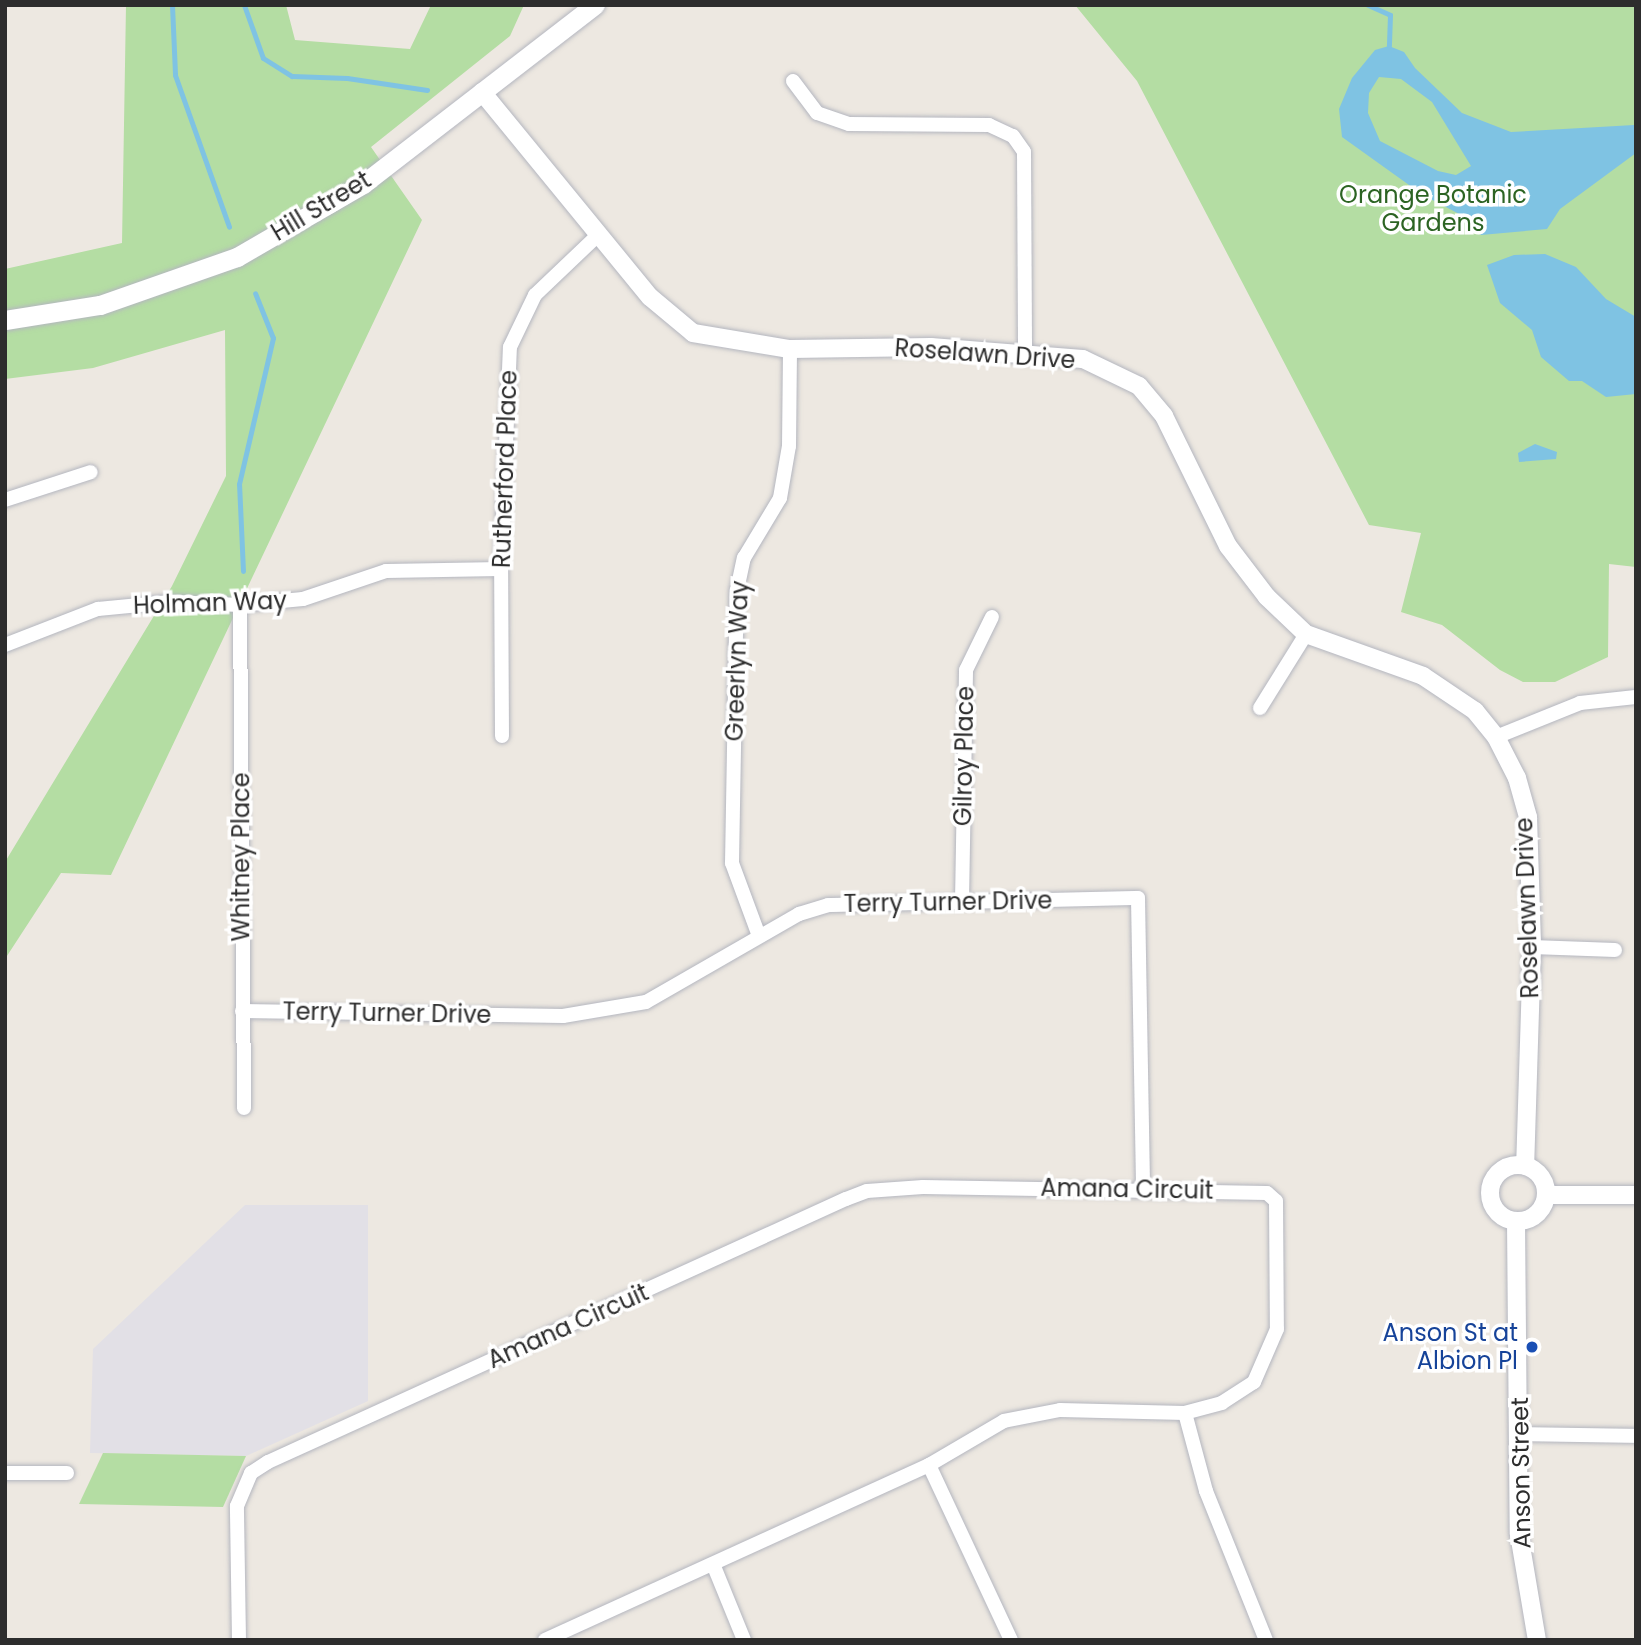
<!DOCTYPE html>
<html>
<head>
<meta charset="utf-8">
<style>
	body { margin:0 }
	#map { position:relative; width:1641px; height:1645px; overflow:hidden; background:#ede8e1; font-family:Poppins,sans-serif }
	div>[style] { position:absolute }
	.industrial>* { inset:0; background:#e2e0e6 }
	.green>* { inset:0; background:#b4dda3 }
	.water>* { inset:0; background:#7fc3e3 }
	.stream>* { height:5px; margin:-2.5px; padding:0 2.5px; transform-origin:2.5px; border-radius:2.5px; background:#7fc3e3 }
	.roads { filter:drop-shadow(0 0 2px #b4b6bf) drop-shadow(0 0 2px #b4b6bf) }
	.minor>* { height:14px; margin:-7px; padding:0 7px; transform-origin:7px; border-radius:7px; background:#fff }
	.tertiary>* { height:18px; margin:-9px; padding:0 9px; transform-origin:9px; border-radius:9px; background:#fff }
	.tertiary>.ring { margin:-9px; padding:0; box-sizing:content-box; background:none; border:18px solid #fff; border-radius:50% }
	.secondary>* { height:19px; margin:-9.5px; padding:0 9.5px; transform-origin:9.5px; border-radius:9.5px; background:#fff }
	.dots>* { width:19px; height:19px; translate:-50% -50%; box-sizing:border-box; border:4px solid #fff; border-radius:50% }
	span { translate:-50% -50%; white-space:nowrap; text-align:center; line-height:1.15; -webkit-text-stroke:7px #fff; paint-order:stroke }
	.park-label { font-size:24px; color:#2c6423 }
	.street-label { font-size:24px; color:#2d2d2d }
	.transit-label { font-size:24px; color:#164399 }
	.right { translate:-100% -50%; text-align:right }
	.frame { position:absolute; inset:0; border:7px solid #2d2d2d; pointer-events:none }
</style>
</head>
<body>
<div id="map">
	<div class="industrial">
		<div style="clip-path:polygon(245px 1205px,368px 1205px,368px 1401px,246px 1456px,90px 1453px,93px 1349px)"></div>
	</div>
	<div class="green">
		<div style="clip-path:polygon(126px 5px,286px 5px,295px 40px,410px 49px,431px 5px,524px 5px,510px 36px,371px 147px,422px 220px,111px 875px,61px 873px,5px 959px,5px 862px,172px 586px,226px 476px,225px 330px,93px 368px,5px 379px,5px 269px,122px 243px)"></div>
		<div style="clip-path:polygon(1075px 5px,1636px 5px,1636px 567px,1609px 564px,1608px 657px,1555px 682px,1523px 682px,1500px 670px,1442px 625px,1401px 612px,1421px 533px,1369px 525px,1137px 81px)"></div>
		<div style="clip-path:polygon(103px 1453px,246px 1456px,223px 1507px,79px 1504px)"></div>
	</div>
	<div class="water">
		<div style="clip-path:polygon(evenodd,1389px 46px,1404px 52px,1415px 68px,1462px 113px,1511px 132px,1634px 125px,1636px 153px,1560px 209px,1547px 229px,1481px 235px,1463px 216px,1423px 195px,1342px 137px,1339px 109px,1352px 78px,1375px 50px,1389px 46px,1379px 77px,1401px 79px,1432px 102px,1471px 166px,1456px 175px,1438px 171px,1380px 141px,1368px 113px,1369px 93px,1379px 77px)"></div>
		<div style="clip-path:polygon(1545px 254px,1576px 267px,1606px 299px,1636px 317px,1636px 394px,1606px 397px,1582px 381px,1569px 381px,1541px 357px,1532px 330px,1500px 303px,1487px 265px,1514px 255px)"></div>
		<div style="clip-path:polygon(1535px 444px,1557px 452px,1556px 459px,1519px 462px,1518px 453px)"></div>
	</div>
	<div class="stream">
		<div style="left:172px;top:5px;width:70px;rotate:87.5deg"></div>
		<div style="left:175px;top:75px;width:161px;rotate:70.4deg"></div>
		<div style="left:244px;top:5px;width:56px;rotate:70.3deg"></div>
		<div style="left:263px;top:58px;width:34px;rotate:32deg"></div>
		<div style="left:292px;top:76px;width:55px;rotate:2.1deg"></div>
		<div style="left:347px;top:78px;width:81px;rotate:8.5deg"></div>
		<div style="left:1368px;top:5px;width:24px;rotate:24deg"></div>
		<div style="left:1390px;top:15px;width:31px;rotate:92deg"></div>
		<div style="left:243px;top:571px;width:87px;rotate:-92.6deg"></div>
		<div style="left:239px;top:484px;width:150px;rotate:-76.9deg"></div>
		<div style="left:273px;top:338px;width:48px;rotate:-111.8deg"></div>
	</div>
	<div class="roads">
		<div class="minor">
			<div style="left:793px;top:81px;width:40px;rotate:53deg"></div>
			<div style="left:817px;top:113px;width:34px;rotate:19deg"></div>
			<div style="left:849px;top:124px;width:140px;rotate:0.4deg"></div>
			<div style="left:989px;top:125px;width:26px;rotate:25deg"></div>
			<div style="left:1013px;top:136px;width:19px;rotate:55deg"></div>
			<div style="left:1024px;top:152px;width:202px;rotate:89.7deg"></div>
			<div style="left:5px;top:500px;width:90px;rotate:-18deg"></div>
			<div style="left:240px;top:605px;width:503px;rotate:89.54deg"></div>
			<div style="left:5px;top:645px;width:100px;rotate:-21.2deg"></div>
			<div style="left:98px;top:609px;width:73px;rotate:-5.5deg"></div>
			<div style="left:171px;top:602px;width:69px;rotate:2.5deg"></div>
			<div style="left:240px;top:605px;width:63px;rotate:-5.4deg"></div>
			<div style="left:303px;top:599px;width:88px;rotate:-18.6deg"></div>
			<div style="left:386px;top:571px;width:115px;rotate:-1deg"></div>
			<div style="left:1260px;top:708px;width:87px;rotate:-58.1deg"></div>
			<div style="left:502px;top:736px;width:167px;rotate:-90.3deg"></div>
			<div style="left:501px;top:569px;width:222px;rotate:-87.7deg"></div>
			<div style="left:510px;top:347px;width:58px;rotate:-64.3deg"></div>
			<div style="left:535px;top:295px;width:87px;rotate:-43.6deg"></div>
			<div style="left:1496px;top:737px;width:91px;rotate:-22deg"></div>
			<div style="left:1580px;top:703px;width:56px;rotate:-6.1deg"></div>
			<div style="left:962px;top:901px;width:231px;rotate:-89deg"></div>
			<div style="left:966px;top:670px;width:59px;rotate:-63.9deg"></div>
			<div style="left:759px;top:936px;width:78px;rotate:-110.3deg"></div>
			<div style="left:732px;top:863px;width:273px;rotate:-89deg"></div>
			<div style="left:737px;top:590px;width:33px;rotate:-78deg"></div>
			<div style="left:744px;top:558px;width:70px;rotate:-59deg"></div>
			<div style="left:780px;top:498px;width:53px;rotate:-80.2deg"></div>
			<div style="left:789px;top:446px;width:97px;rotate:-89.4deg"></div>
			<div style="left:1532px;top:947px;width:83px;rotate:2.1deg"></div>
			<div style="left:242px;top:1011px;width:321px;rotate:0.9deg"></div>
			<div style="left:563px;top:1016px;width:84px;rotate:-9.6deg"></div>
			<div style="left:646px;top:1002px;width:177px;rotate:-29.9deg"></div>
			<div style="left:799px;top:914px;width:30px;rotate:-17deg"></div>
			<div style="left:828px;top:905px;width:310px;rotate:-1.3deg"></div>
			<div style="left:1138px;top:898px;width:290px;rotate:89deg"></div>
			<div style="left:1185px;top:1413px;width:81px;rotate:74.9deg"></div>
			<div style="left:1206px;top:1491px;width:161px;rotate:68.1deg"></div>
			<div style="left:1522px;top:1434px;width:114px;rotate:1deg"></div>
			<div style="left:929px;top:1465px;width:193px;rotate:64.9deg"></div>
			<div style="left:5px;top:1473px;width:62px"></div>
			<div style="left:713px;top:1564px;width:82px;rotate:67.8deg"></div>
			<div style="left:239px;top:1640px;width:134px;rotate:-90.9deg"></div>
			<div style="left:237px;top:1506px;width:36px;rotate:-67deg"></div>
			<div style="left:251px;top:1473px;width:20px;rotate:-33deg"></div>
			<div style="left:268px;top:1462px;width:635px;rotate:-24.47deg"></div>
			<div style="left:846px;top:1199px;width:22px;rotate:-21deg"></div>
			<div style="left:867px;top:1191px;width:56px;rotate:-4.1deg"></div>
			<div style="left:923px;top:1187px;width:344px;rotate:1deg"></div>
			<div style="left:1267px;top:1193px;width:12px;rotate:42deg"></div>
			<div style="left:1276px;top:1201px;width:128px;rotate:89.6deg"></div>
			<div style="left:1277px;top:1329px;width:58px;rotate:113.5deg"></div>
			<div style="left:1254px;top:1382px;width:38px;rotate:147deg"></div>
			<div style="left:1222px;top:1403px;width:38px;rotate:165deg"></div>
			<div style="left:1185px;top:1413px;width:125px;rotate:-178.6deg"></div>
			<div style="left:1060px;top:1410px;width:57px;rotate:168.9deg"></div>
			<div style="left:1004px;top:1421px;width:87px;rotate:149.6deg"></div>
			<div style="left:929px;top:1465px;width:422px;rotate:155.5deg"></div>
		</div>
		<div class="tertiary">
			<div style="left:482px;top:92px;width:265px;rotate:50.7deg"></div>
			<div style="left:650px;top:297px;width:56px;rotate:39.9deg"></div>
			<div style="left:693px;top:333px;width:98px;rotate:9.4deg"></div>
			<div style="left:790px;top:349px;width:141px;rotate:-0.8deg"></div>
			<div style="left:931px;top:347px;width:152px;rotate:4.5deg"></div>
			<div style="left:1083px;top:359px;width:62px;rotate:25.7deg"></div>
			<div style="left:1139px;top:386px;width:39px;rotate:50deg"></div>
			<div style="left:1164px;top:416px;width:145px;rotate:63.8deg"></div>
			<div style="left:1228px;top:546px;width:64px;rotate:52.6deg"></div>
			<div style="left:1267px;top:597px;width:54px;rotate:43.5deg"></div>
			<div style="left:1306px;top:634px;width:124px;rotate:19.7deg"></div>
			<div style="left:1423px;top:676px;width:63px;rotate:33.9deg"></div>
			<div style="left:1475px;top:711px;width:33px;rotate:51deg"></div>
			<div style="left:1496px;top:737px;width:46px;rotate:62.9deg"></div>
			<div style="left:1517px;top:778px;width:41px;rotate:74.2deg"></div>
			<div style="left:1528px;top:817px;width:130px;rotate:88.2deg"></div>
			<div style="left:1532px;top:947px;width:219px;rotate:91.8deg"></div>
			<div class="ring" style="left:1490px;top:1165px;width:38px;height:38px"></div>
			<div style="left:1546px;top:1195px;width:90px"></div>
			<div style="left:1516px;top:1221px;width:313px;rotate:89.5deg"></div>
			<div style="left:1519px;top:1534px;width:108px;rotate:80.4deg"></div>
		</div>
		<div class="secondary">
			<div style="left:5px;top:320px;width:96px;rotate:-9deg"></div>
			<div style="left:100px;top:305px;width:145px;rotate:-19.3deg"></div>
			<div style="left:237px;top:257px;width:146px;rotate:-30.1deg"></div>
			<div style="left:363px;top:184px;width:293px;rotate:-37.7deg"></div>
		</div>
	</div>
	<div class="dots">
		<div style="left:1532px;top:1347px;background:#1a4fb4"></div>
	</div>
	<div class="park-label">
		<span style="left:1433px;top:209px">Orange Botanic<br>Gardens</span>
	</div>
	<div class="street-label">
		<span style="left:321px;top:206px;rotate:-31deg">Hill Street</span>
		<span style="left:985px;top:354px;rotate:4deg">Roselawn Drive</span>
		<span style="left:505px;top:469px;rotate:-88deg">Rutherford Place</span>
		<span style="left:210px;top:603px;rotate:-2deg">Holman Way</span>
		<span style="left:737px;top:661px;rotate:-88deg">Greerlyn Way</span>
		<span style="left:964px;top:756px;rotate:-89deg">Gilroy Place</span>
		<span style="left:241px;top:857px;rotate:-90deg">Whitney Place</span>
		<span style="left:948px;top:902px;rotate:-1deg">Terry Turner Drive</span>
		<span style="left:1527px;top:908px;rotate:-92deg">Roselawn Drive</span>
		<span style="left:387px;top:1013px;rotate:1deg">Terry Turner Drive</span>
		<span style="left:1127px;top:1189px;rotate:1deg">Amana Circuit</span>
		<span style="left:568px;top:1326px;rotate:-24deg">Amana Circuit</span>
		<span style="left:1521px;top:1473px;rotate:-91deg">Anson Street</span>
	</div>
	<div class="transit-label">
		<span class="right" style="left:1518px;top:1347px">Anson St at<br>Albion Pl</span>
	</div>
	<div class="frame"></div>
</div>
</body>
</html>
